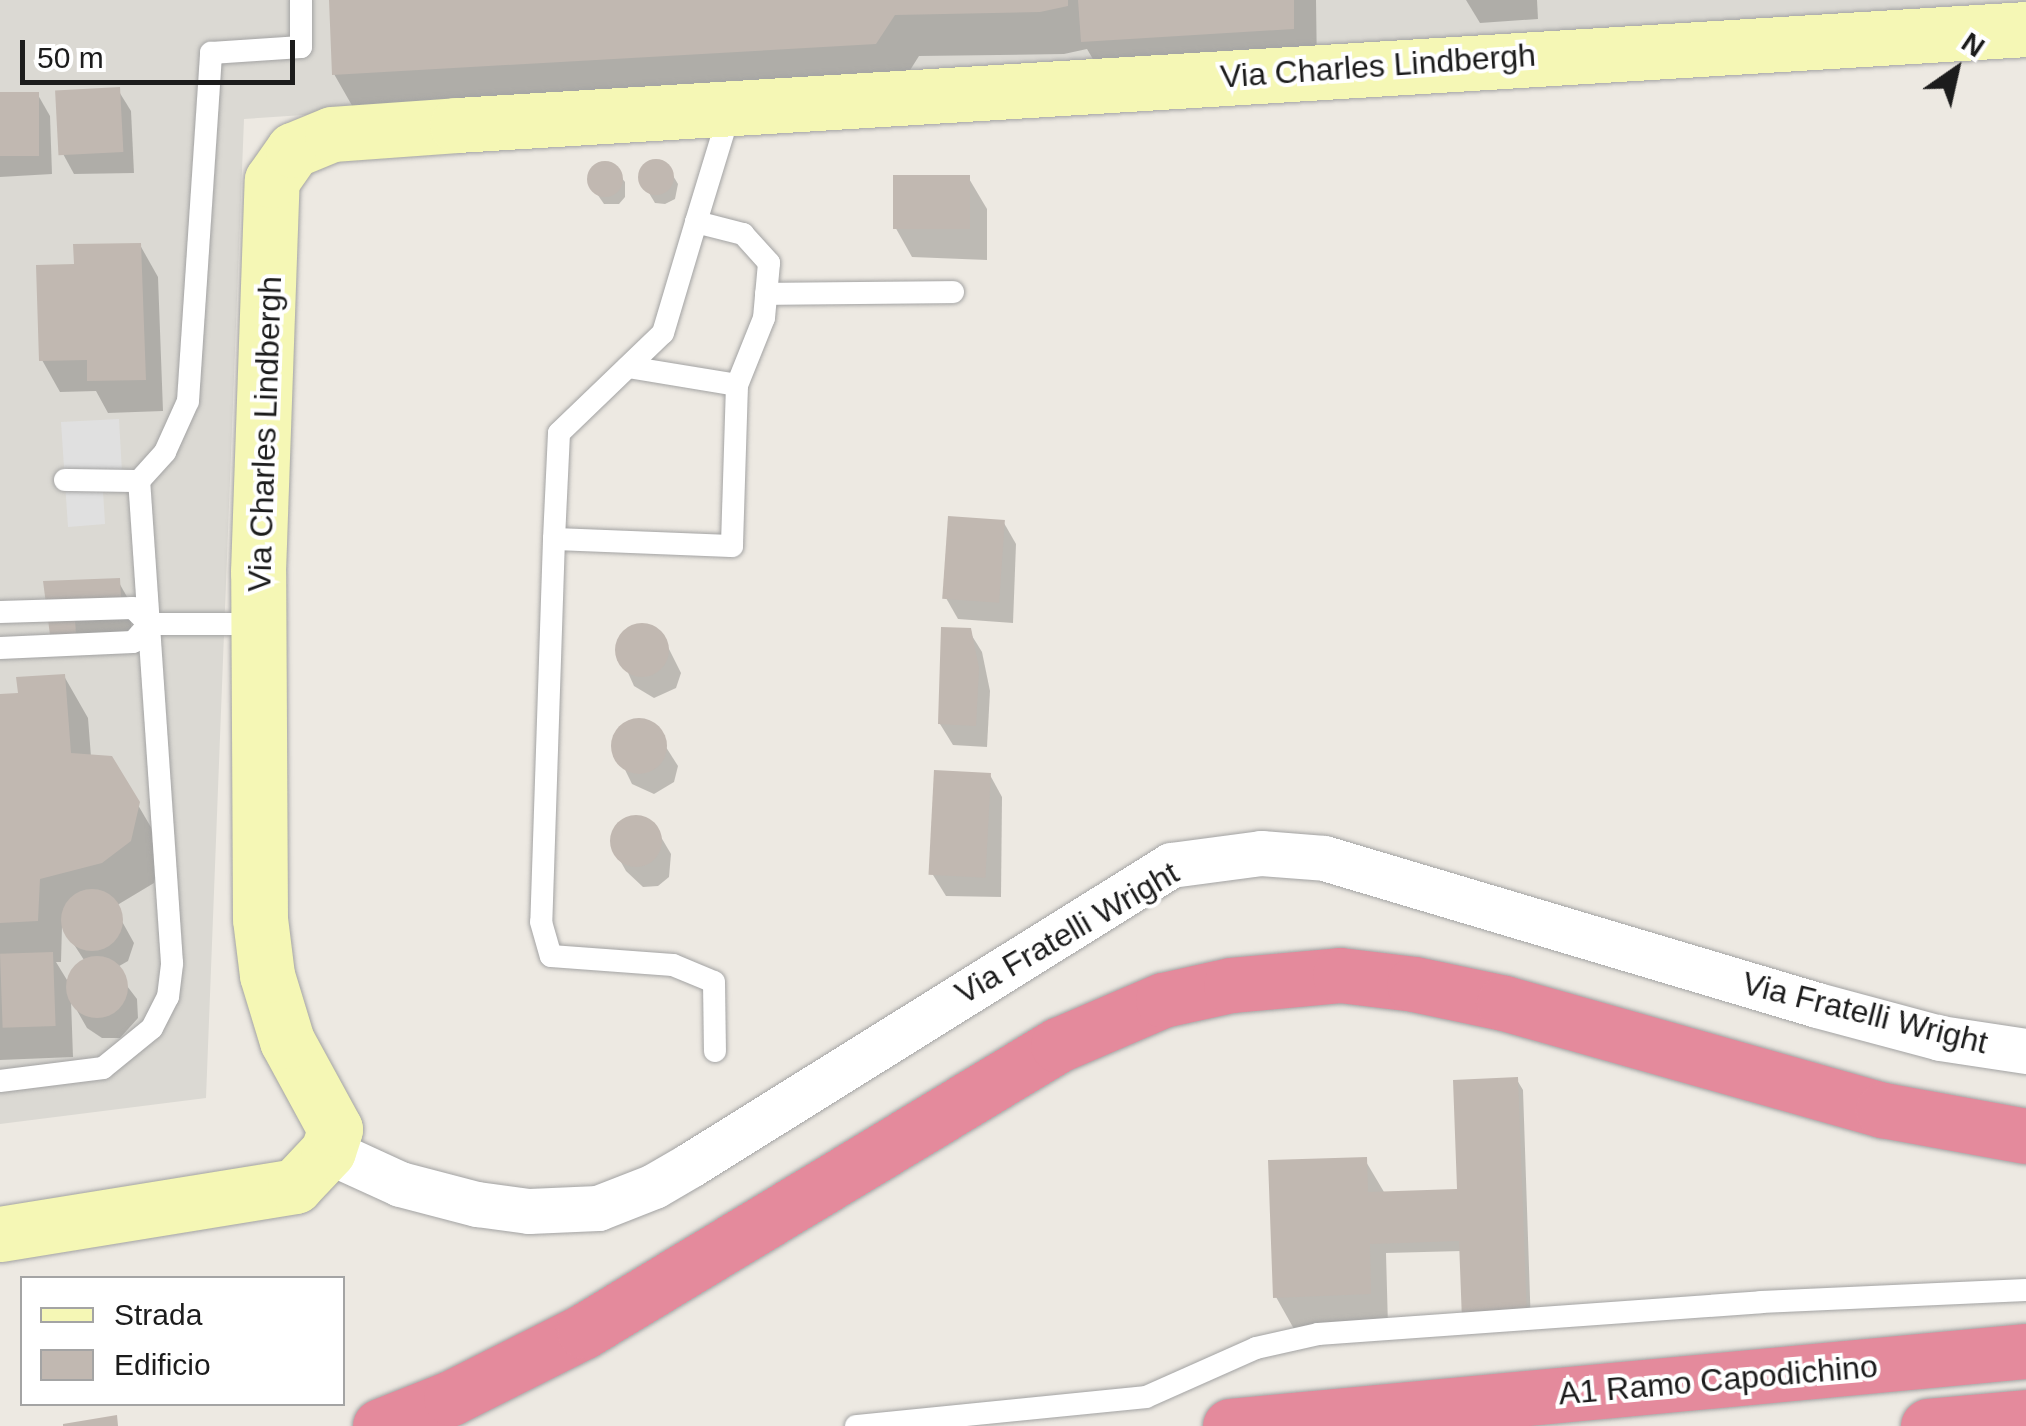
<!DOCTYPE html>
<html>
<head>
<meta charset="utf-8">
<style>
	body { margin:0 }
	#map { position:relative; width:2026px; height:1426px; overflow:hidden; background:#ede9e2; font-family:Arial,sans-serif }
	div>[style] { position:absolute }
	.airport>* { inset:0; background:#dbd9d3 }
	.parking>* { inset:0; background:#e0e0e0 }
	.shadow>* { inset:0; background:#0003 }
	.building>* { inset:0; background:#c1b8b1; transform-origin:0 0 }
	.round { border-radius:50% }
	.roads { filter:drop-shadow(0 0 2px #a3a3a3) drop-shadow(0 0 2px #a3a3a3) }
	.lane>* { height:22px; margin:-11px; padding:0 11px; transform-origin:11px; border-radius:11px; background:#fff }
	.street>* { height:45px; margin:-22.5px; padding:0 22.5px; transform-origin:22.5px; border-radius:22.5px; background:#fff }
	.secondary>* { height:55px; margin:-27.5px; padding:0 27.5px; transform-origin:27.5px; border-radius:27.5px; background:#f5f7b5 }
	.highway>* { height:55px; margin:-27.5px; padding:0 27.5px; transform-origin:27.5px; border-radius:27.5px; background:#e48a9c }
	span { translate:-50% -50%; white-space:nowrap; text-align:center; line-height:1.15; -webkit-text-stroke:8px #fff; paint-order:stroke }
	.street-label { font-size:32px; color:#1c1c1c }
	.legend { position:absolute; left:20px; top:1276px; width:325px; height:130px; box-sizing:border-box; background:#fff; border:2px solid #a4a4a4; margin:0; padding:12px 18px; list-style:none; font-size:30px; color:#1c1c1c }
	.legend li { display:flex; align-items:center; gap:20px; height:50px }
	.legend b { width:50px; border:2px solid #a4a4a4 }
	.north { position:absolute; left:1906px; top:20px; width:100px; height:100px; -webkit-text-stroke:8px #fff; paint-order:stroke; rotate:34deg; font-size:28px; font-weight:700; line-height:40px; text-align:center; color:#1c1c1c }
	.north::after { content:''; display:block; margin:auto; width:35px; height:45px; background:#1c1c1c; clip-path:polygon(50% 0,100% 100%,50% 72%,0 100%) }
	.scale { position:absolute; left:20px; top:40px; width:275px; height:45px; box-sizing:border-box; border:5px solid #1c1c1c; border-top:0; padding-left:12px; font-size:30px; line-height:35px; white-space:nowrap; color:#1c1c1c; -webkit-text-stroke:8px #fff; paint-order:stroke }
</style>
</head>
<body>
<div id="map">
	<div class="airport">
		<div style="clip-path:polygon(0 0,2026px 0,2026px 1px,244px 119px,206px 1098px,0 1124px)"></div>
	</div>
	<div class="parking">
		<div style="clip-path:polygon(119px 419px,123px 490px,103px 492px,105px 524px,68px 527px,61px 422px)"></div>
	</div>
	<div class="shadow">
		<div style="clip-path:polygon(331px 0,1316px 0,1317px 70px,1107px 83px,1087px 49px,1064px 54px,919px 56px,900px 86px,358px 116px,334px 74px)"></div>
		<div style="clip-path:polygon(1466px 0,1537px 0,1538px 19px,1480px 23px)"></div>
		<div style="clip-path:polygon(118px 90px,131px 111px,134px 173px,74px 174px,62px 152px)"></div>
		<div style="clip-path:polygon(0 95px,38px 95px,50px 116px,52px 174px,0 177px)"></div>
		<div style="clip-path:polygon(656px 161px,666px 164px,678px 184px,675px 199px,665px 204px,655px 203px,640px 178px,643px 168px)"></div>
		<div style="clip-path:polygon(611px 165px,625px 182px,625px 197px,619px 204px,604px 204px,591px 185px,590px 174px,596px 166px)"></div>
		<div style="clip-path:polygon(968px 177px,987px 209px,987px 260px,912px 257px,894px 225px)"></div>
		<div style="clip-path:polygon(140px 245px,158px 277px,163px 411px,108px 413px,96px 391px,60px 392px,42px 360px,77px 266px)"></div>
		<div style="clip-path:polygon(1004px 523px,1016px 544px,1013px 623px,958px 619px,946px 598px)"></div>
		<div style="clip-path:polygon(118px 581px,130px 602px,132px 637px,52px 635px)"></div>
		<div style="clip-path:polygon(648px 626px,662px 635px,681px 673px,676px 688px,654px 698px,634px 686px,617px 648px,632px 627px)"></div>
		<div style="clip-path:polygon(969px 631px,982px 652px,990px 691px,987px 747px,953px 745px,940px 724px)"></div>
		<div style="clip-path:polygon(evenodd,64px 676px,88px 718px,91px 757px,111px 759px,162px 846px,154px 883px,114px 907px,134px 943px,128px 961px,114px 969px,137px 999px,138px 1018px,120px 1038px,102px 1038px,87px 1028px,71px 1000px,73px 1057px,0 1060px,0 697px,21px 695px,64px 676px,62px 926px,84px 960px,67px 980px,56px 962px,61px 962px,62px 926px)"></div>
		<div style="clip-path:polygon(633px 720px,650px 722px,678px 766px,674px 782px,654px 794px,632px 784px,613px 745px,619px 729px)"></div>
		<div style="clip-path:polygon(990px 775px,1002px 797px,1001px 897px,946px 896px,933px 875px)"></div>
		<div style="clip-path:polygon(639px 818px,658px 832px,671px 854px,669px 877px,658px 886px,643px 887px,626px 871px,613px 848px,614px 832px,624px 821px)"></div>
		<div style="clip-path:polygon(1517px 1080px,1523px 1090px,1531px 1327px,1462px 1251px,1386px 1253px,1388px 1326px,1294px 1329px,1276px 1297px,1365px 1160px,1384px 1192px,1460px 1192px)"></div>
	</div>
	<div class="building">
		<div style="clip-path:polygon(329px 0,1068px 0,1068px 6px,1040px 12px,895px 15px,876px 44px,332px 75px)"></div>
		<div style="clip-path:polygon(1078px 0,1294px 0,1294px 29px,1081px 42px)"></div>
		<div style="left:120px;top:87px;width:65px;height:65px;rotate:87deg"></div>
		<div style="left:0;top:92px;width:39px;height:64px"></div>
		<div class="round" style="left:638px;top:159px;width:36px;height:36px"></div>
		<div class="round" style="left:587px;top:161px;width:36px;height:36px"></div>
		<div style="left:970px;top:175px;width:54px;height:77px;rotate:90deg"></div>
		<div style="clip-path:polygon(141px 243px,146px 380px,87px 381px,87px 360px,39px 361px,36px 265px,74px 264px,73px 244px)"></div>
		<div style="left:948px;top:516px;width:57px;height:83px;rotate:4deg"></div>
		<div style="clip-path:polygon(120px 578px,122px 616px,75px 619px,76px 634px,50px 635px,43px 581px)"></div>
		<div class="round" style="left:615px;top:623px;width:54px;height:54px"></div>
		<div style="clip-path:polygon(941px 627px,971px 628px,979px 668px,976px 726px,938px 724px)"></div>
		<div style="clip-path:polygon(65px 674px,71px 753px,112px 756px,140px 802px,131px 841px,102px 863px,40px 879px,38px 921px,0 923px,0 694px,18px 693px,16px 677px)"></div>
		<div class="round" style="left:611px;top:718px;width:56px;height:56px"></div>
		<div style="left:934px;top:770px;width:57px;height:105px;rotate:3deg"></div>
		<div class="round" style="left:610px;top:815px;width:52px;height:52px"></div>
		<div class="round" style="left:61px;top:889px;width:62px;height:62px"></div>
		<div style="left:53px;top:952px;width:74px;height:53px;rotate:88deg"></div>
		<div class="round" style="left:66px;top:956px;width:62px;height:62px"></div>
		<div style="clip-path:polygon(1518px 1077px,1527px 1318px,1462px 1320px,1459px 1241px,1370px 1244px,1371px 1294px,1273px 1298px,1268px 1160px,1367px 1157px,1368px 1192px,1457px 1189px,1453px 1080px)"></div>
		<div style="clip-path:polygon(117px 1415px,118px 1426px,63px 1426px,63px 1424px)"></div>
	</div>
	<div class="roads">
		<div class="lane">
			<div style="left:696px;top:222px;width:49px;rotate:14.3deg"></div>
			<div style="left:743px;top:234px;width:39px;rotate:48deg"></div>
			<div style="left:769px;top:263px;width:55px;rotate:95.2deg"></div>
			<div style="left:764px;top:318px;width:72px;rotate:111.9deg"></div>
			<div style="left:737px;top:385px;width:161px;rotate:91.8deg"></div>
			<div style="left:732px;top:546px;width:178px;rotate:-177.7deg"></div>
			<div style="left:554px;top:539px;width:106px;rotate:-87.3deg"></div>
			<div style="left:559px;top:433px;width:144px;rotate:-43.9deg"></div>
			<div style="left:663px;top:333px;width:116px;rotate:-73.4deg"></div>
			<div style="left:696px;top:222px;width:116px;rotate:-73deg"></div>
			<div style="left:766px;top:294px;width:187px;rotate:-0.6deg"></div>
			<div style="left:628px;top:367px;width:110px;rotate:9.4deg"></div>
			<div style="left:139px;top:481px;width:39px;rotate:-48deg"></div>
			<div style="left:165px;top:452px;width:56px;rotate:-65.7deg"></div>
			<div style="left:188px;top:401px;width:349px;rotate:-86.2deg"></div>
			<div style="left:211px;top:53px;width:90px;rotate:-3.8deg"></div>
			<div style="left:301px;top:47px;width:47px;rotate:-90deg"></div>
			<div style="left:554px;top:539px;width:383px;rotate:91.9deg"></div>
			<div style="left:541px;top:922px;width:35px;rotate:74deg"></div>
			<div style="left:551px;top:956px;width:122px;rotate:4.2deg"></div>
			<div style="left:673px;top:965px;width:44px;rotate:22.5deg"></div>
			<div style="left:714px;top:982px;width:69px;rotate:89.2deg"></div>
			<div style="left:0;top:612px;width:133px;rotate:-1.7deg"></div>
			<div style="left:133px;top:608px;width:23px;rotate:45deg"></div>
			<div style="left:0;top:648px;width:133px;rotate:-2.6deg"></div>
			<div style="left:133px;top:642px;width:24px;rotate:-48deg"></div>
			<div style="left:149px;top:624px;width:110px"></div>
			<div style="left:0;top:1081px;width:104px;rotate:-7.2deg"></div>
			<div style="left:103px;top:1068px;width:63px;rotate:-39.2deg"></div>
			<div style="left:152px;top:1028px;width:35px;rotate:-63deg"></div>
			<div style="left:168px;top:997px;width:34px;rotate:-83deg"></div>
			<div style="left:172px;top:963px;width:483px;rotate:-93.9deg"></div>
			<div style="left:139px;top:481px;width:74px;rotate:-179.2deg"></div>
			<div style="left:856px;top:1426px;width:291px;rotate:-5.7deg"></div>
			<div style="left:1146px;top:1397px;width:120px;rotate:-24deg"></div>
			<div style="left:1256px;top:1348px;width:64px;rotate:-12.7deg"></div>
			<div style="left:1318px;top:1334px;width:444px;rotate:-4.1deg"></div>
			<div style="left:1761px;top:1302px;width:265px;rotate:-2.6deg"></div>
		</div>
		<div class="street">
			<div style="left:328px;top:1151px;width:79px;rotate:24.6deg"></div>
			<div style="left:400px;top:1184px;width:80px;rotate:14.6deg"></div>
			<div style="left:477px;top:1204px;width:52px;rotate:7.7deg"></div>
			<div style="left:529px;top:1211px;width:69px;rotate:-2.5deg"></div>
			<div style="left:598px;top:1208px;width:60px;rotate:-21.4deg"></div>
			<div style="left:654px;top:1186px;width:42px;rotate:-30.3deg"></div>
			<div style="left:690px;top:1165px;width:567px;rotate:-31.95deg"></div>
			<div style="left:1171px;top:865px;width:91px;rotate:-7.6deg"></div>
			<div style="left:1261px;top:853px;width:63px;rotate:4.5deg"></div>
			<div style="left:1324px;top:858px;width:514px;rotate:16.6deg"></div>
			<div style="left:1817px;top:1005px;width:127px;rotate:15deg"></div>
			<div style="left:1940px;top:1038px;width:87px;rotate:8.6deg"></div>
		</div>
		<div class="secondary">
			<div style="left:0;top:1234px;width:299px;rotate:-9.2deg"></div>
			<div style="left:295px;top:1186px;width:48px;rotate:-46.7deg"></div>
			<div style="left:328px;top:1151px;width:23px;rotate:-72deg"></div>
			<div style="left:335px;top:1129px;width:100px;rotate:-118.6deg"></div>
			<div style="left:287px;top:1041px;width:69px;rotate:-106.9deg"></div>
			<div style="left:267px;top:975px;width:56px;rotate:-97.1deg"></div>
			<div style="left:260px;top:919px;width:347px;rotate:-90.3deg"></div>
			<div style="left:258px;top:572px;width:392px;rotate:-88deg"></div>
			<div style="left:272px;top:180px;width:37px;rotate:-55deg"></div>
			<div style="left:293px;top:150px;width:42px;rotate:-22.3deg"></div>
			<div style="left:332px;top:134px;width:125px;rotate:-4.1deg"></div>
			<div style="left:457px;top:125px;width:1572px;rotate:-3.5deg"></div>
		</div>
		<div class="highway">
			<div style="left:380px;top:1426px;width:76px;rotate:-21.5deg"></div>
			<div style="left:451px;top:1398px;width:149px;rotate:-26.7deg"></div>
			<div style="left:584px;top:1331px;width:554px;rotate:-31.11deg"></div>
			<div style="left:1058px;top:1045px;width:114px;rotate:-23.2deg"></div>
			<div style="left:1163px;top:1000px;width:70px;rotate:-12.4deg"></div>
			<div style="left:1231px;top:985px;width:109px;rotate:-5.2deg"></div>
			<div style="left:1340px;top:975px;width:75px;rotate:6.9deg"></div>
			<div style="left:1414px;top:984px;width:92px;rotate:11.9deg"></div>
			<div style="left:1504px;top:1003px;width:394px;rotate:15.8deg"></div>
			<div style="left:1883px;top:1110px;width:145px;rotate:10.3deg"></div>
			<div style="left:1230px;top:1426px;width:800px;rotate:-5.38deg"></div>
			<div style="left:1928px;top:1426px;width:98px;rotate:-5.2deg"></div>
		</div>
	</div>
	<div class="street-label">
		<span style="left:1378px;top:66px;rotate:-4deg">Via Charles Lindbergh</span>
		<span style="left:265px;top:434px;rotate:-88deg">Via Charles Lindbergh</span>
		<span style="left:1067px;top:933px;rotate:-30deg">Via Fratelli Wright</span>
		<span style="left:1865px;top:1013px;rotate:14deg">Via Fratelli Wright</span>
		<span style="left:1718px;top:1380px;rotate:-5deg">A1 Ramo Capodichino</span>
	</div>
	<ul class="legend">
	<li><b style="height:12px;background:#f5f7b5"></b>Strada</li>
	<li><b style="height:28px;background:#c1b8b1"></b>Edificio</li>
	</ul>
	<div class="north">N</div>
	<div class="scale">50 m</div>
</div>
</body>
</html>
